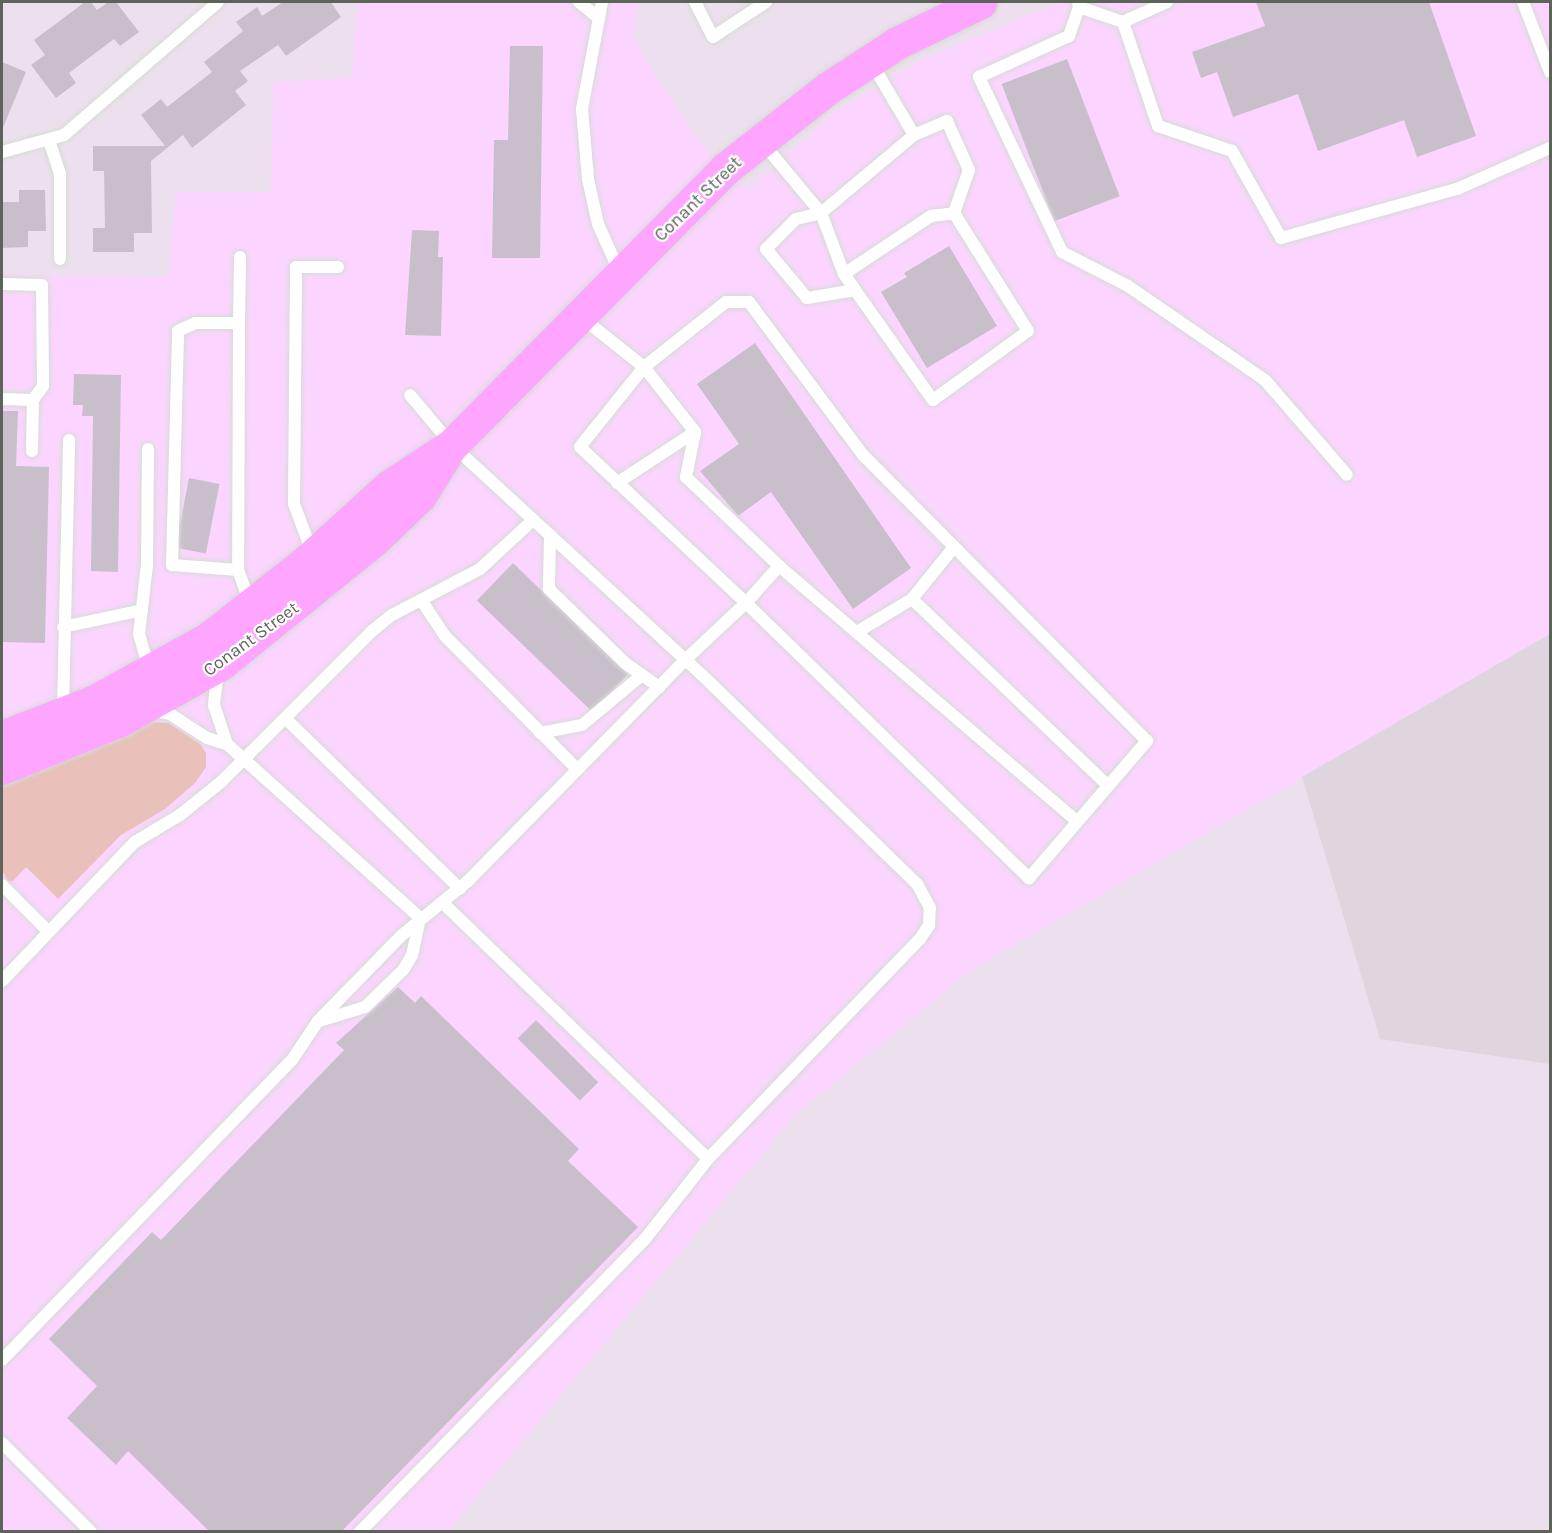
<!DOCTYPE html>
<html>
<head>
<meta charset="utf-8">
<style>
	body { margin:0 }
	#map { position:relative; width:1552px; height:1533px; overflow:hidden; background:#ede0ee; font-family:Karla,sans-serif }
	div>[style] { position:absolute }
	.commercial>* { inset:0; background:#fbd5ff }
	.industrial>* { inset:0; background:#ded5de }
	.green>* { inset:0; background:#e9c0ba }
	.building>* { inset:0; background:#c9bfcb; transform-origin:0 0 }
	.roads { filter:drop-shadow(0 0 2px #d5dcd4) drop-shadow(0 0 2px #d5dcd4) }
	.service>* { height:12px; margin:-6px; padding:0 6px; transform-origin:6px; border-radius:6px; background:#fff }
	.primary>* { height:33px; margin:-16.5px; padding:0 16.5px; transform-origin:16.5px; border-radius:16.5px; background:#fda5ff }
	span { translate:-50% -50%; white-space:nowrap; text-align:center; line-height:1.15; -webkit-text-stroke:4.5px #fff; paint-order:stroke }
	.street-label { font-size:18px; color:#5c6359 }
	.frame { position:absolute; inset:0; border:3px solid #5c6359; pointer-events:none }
</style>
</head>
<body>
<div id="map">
	<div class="commercial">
		<div style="clip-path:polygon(358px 2px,637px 2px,634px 40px,696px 138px,748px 191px,832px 114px,920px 61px,1059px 2px,1550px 2px,1550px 634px,971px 970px,795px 1115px,448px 1531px,2px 1532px,2px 275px,168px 277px,176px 192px,271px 192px,273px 82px,351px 78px)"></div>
	</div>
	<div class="industrial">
		<div style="clip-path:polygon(1550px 634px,1550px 1064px,1380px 1039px,1302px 777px)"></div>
	</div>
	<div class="green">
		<div style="clip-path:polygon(153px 722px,169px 723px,200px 744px,206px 753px,206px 767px,195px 783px,165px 809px,121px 835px,58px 899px,26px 867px,13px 881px,8px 881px,2px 870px,2px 781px,127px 729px)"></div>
	</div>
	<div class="building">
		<div style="clip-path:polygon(85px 2px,91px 2px,97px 10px,108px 2px,116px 2px,139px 32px,120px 46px,114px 39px,69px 73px,76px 83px,56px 98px,31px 65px,45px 55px,34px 40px)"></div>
		<div style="clip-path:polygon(283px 2px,331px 2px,341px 17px,286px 56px,278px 45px,240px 71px,248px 81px,235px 91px,246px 105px,192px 148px,183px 135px,151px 161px,152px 233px,134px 233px,134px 252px,93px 252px,93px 228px,105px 228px,104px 171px,93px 171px,93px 146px,165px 146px,141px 115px,161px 99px,167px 107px,212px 72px,204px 62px,243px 31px,236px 22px,257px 7px,262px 16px)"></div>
		<div style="clip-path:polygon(1256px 2px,1429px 2px,1476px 136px,1417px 157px,1404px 120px,1318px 151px,1298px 94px,1233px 117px,1217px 72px,1201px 78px,1192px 52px,1265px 26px)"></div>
		<div style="clip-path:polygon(510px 46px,543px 46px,540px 258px,492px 258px,494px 140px,508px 140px)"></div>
		<div style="left:1067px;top:59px;width:147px;height:70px;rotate:69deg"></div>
		<div style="clip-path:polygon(2px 62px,26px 72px,2px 130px)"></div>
		<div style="clip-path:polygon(19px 190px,45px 190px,46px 231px,28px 231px,28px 247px,2px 248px,2px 202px,19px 202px)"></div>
		<div style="clip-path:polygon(412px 230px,439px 231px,438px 257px,443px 257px,441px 336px,405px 335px)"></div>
		<div style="clip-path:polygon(949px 246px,997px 326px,927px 368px,881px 292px,907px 277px,904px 273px)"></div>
		<div style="clip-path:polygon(755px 343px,911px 568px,853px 609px,771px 492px,738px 516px,700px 471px,739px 444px,697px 384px)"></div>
		<div style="clip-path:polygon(74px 374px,121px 375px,118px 572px,91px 571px,93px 416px,82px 416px,83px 405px,73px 405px)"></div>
		<div style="clip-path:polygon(2px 411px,18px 411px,16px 466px,49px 467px,45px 643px,2px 642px)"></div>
		<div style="left:189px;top:478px;width:31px;height:71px;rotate:11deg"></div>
		<div style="left:513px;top:563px;width:160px;height:52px;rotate:44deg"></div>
		<div style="clip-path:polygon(398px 987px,415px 1003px,421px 996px,579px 1149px,568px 1161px,638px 1227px,341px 1532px,210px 1532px,128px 1451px,116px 1465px,67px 1418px,97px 1386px,49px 1339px,152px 1232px,161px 1240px,344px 1050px,336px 1043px)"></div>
		<div style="left:536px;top:1020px;width:88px;height:26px;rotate:45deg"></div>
	</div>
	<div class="roads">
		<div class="service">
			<div style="left:579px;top:2px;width:26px;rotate:39deg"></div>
			<div style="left:602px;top:2px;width:109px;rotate:100.6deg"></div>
			<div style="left:582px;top:109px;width:70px;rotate:85.1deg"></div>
			<div style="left:588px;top:179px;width:46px;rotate:77.5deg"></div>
			<div style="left:598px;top:224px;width:51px;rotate:65.9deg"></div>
			<div style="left:695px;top:2px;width:39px;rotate:63deg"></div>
			<div style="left:713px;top:37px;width:64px;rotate:-33.4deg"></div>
			<div style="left:1078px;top:2px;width:5px;rotate:79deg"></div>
			<div style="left:1079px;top:7px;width:46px;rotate:18.8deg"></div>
			<div style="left:1167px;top:2px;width:48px;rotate:155.6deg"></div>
			<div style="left:1123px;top:22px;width:110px;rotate:71.4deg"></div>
			<div style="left:1158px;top:126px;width:78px;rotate:18.7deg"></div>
			<div style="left:1232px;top:151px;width:100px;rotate:60.6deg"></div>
			<div style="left:1281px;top:238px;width:183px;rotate:-15.6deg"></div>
			<div style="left:1457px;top:189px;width:102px;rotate:-23.8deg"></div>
			<div style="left:1523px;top:2px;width:75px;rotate:68.9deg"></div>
			<div style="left:1079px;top:7px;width:31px;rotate:109deg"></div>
			<div style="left:1069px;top:36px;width:99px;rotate:155.5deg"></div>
			<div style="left:979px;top:77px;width:194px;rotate:64.6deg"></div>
			<div style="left:1062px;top:252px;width:74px;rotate:27.3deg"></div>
			<div style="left:1128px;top:286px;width:166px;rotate:34.5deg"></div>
			<div style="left:1265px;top:380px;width:125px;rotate:49.2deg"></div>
			<div style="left:49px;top:140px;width:36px;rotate:72deg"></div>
			<div style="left:60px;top:174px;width:85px;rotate:90deg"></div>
			<div style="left:761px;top:141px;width:94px;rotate:50.2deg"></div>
			<div style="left:821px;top:213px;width:121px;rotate:-40deg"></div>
			<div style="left:914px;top:135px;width:85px;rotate:-120.5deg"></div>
			<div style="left:2px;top:152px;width:64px;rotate:-15.3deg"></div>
			<div style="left:64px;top:135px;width:203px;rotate:-40.8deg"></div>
			<div style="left:844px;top:274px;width:105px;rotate:-33.7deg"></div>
			<div style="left:931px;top:216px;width:23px;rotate:-7deg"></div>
			<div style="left:2px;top:284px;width:40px;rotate:1.4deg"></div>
			<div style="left:42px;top:285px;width:101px;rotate:89.4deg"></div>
			<div style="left:43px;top:386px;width:17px;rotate:126deg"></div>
			<div style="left:855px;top:290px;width:49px;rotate:170.5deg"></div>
			<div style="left:807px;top:298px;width:64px;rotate:-129.9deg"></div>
			<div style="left:766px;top:249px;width:42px;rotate:-45deg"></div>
			<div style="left:796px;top:219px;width:26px;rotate:-13deg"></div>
			<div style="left:821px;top:213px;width:65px;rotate:69.3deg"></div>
			<div style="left:844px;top:274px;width:19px;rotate:55deg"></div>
			<div style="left:855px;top:290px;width:135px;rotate:54.7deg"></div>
			<div style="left:933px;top:400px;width:117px;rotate:-36deg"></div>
			<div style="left:1028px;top:331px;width:139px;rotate:-122.1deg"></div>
			<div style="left:954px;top:213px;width:46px;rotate:-70.8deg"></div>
			<div style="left:969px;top:170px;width:54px;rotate:-114.2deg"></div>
			<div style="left:947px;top:121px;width:36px;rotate:157deg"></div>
			<div style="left:581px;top:317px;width:80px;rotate:38.4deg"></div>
			<div style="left:644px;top:367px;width:83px;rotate:51.9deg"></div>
			<div style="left:695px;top:432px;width:46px;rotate:101.3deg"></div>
			<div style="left:686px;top:477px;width:129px;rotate:43.7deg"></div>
			<div style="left:779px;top:566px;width:390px;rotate:40.6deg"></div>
			<div style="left:239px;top:323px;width:66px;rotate:-89.1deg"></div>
			<div style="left:2px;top:399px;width:31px;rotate:2deg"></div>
			<div style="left:33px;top:400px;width:51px;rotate:91.1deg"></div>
			<div style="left:148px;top:449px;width:116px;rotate:90.5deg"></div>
			<div style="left:147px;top:565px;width:69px;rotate:96.6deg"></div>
			<div style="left:139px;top:634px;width:36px;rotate:74deg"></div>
			<div style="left:617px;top:483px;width:93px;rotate:-33.2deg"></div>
			<div style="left:550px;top:535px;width:54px;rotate:91.1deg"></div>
			<div style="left:549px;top:589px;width:106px;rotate:44.2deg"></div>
			<div style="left:625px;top:663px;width:42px;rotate:35.2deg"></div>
			<div style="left:312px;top:552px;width:51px;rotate:-110.6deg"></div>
			<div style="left:294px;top:504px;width:237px;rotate:-89.5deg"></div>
			<div style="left:296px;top:267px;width:42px"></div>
			<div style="left:238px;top:570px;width:66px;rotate:-175.7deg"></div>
			<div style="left:172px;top:565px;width:234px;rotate:-88.5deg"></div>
			<div style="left:178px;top:331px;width:19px;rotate:-25deg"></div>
			<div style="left:195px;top:323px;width:44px"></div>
			<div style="left:239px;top:323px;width:247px;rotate:90.2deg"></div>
			<div style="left:238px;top:570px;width:35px;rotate:70deg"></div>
			<div style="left:912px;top:599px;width:67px;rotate:-51.1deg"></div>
			<div style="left:421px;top:600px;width:43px;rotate:56.3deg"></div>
			<div style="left:445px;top:636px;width:187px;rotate:45.2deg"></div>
			<div style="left:63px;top:627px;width:81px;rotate:-12.1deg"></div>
			<div style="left:857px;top:632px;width:64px;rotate:-31deg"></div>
			<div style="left:912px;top:599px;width:269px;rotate:43.6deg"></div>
			<div style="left:218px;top:671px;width:34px;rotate:97deg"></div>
			<div style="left:214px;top:705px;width:41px;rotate:71.6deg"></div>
			<div style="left:63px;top:710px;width:270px;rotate:-88.7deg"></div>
			<div style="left:150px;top:710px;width:20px;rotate:11deg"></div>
			<div style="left:170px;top:714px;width:44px;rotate:33deg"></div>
			<div style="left:207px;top:738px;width:21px;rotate:17deg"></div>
			<div style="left:227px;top:744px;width:260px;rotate:42deg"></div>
			<div style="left:420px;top:918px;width:38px;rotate:102deg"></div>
			<div style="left:412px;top:955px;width:16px;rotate:120deg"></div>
			<div style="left:404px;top:969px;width:54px;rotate:135.7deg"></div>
			<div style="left:365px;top:1007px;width:48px;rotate:163.1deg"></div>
			<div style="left:286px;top:719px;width:243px;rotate:44.3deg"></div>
			<div style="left:540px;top:733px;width:43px;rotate:-10.8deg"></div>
			<div style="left:582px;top:725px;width:78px;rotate:-39.8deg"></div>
			<div style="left:2px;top:885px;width:66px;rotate:45deg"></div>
			<div style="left:443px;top:903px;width:368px;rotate:44deg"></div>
			<div style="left:2px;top:981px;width:192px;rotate:-46.3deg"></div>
			<div style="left:135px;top:842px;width:52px;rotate:-31deg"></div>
			<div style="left:180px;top:815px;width:53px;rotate:-38.8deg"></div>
			<div style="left:221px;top:782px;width:214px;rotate:-45deg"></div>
			<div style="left:372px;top:631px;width:26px;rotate:-39deg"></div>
			<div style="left:392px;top:615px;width:99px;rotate:-27.6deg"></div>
			<div style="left:480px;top:569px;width:72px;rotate:-42.8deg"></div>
			<div style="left:2px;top:1360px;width:417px;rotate:-46deg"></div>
			<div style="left:292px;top:1060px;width:47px;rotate:-56.3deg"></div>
			<div style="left:318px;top:1021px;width:120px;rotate:-45.7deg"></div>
			<div style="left:402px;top:935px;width:85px;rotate:-39.3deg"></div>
			<div style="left:468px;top:881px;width:310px;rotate:-45.5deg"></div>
			<div style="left:685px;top:660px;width:83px;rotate:-43.1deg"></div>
			<div style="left:746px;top:603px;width:395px;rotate:44.2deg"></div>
			<div style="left:1029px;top:878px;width:181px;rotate:-49.3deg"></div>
			<div style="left:1147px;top:741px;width:403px;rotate:-134.8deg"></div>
			<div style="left:863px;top:455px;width:191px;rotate:-126.7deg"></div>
			<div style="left:749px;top:302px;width:23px;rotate:180deg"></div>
			<div style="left:726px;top:302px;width:105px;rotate:141.6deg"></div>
			<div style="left:644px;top:367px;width:102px;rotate:128.7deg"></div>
			<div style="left:580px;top:447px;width:228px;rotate:43.2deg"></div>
			<div style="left:746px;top:603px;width:50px;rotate:-48.3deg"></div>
			<div style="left:2px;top:1443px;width:126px;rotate:45deg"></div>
			<div style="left:360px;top:1532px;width:409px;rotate:-45.8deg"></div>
			<div style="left:645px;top:1239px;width:102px;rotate:-51.8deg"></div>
			<div style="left:708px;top:1159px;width:306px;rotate:-46.1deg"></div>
			<div style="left:920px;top:939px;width:17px;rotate:-57deg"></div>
			<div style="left:929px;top:925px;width:17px;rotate:-87deg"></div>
			<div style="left:930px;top:908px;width:27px;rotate:-118deg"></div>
			<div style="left:917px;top:884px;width:301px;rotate:-135.8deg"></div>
			<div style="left:701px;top:674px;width:338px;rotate:-137.4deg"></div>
			<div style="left:452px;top:445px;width:65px;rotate:-130deg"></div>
		</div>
		<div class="primary">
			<div style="left:2px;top:737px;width:100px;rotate:-21.2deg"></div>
			<div style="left:95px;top:701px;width:130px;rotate:-28.9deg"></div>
			<div style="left:209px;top:638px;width:125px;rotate:-38.2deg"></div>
			<div style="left:307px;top:561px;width:110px;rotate:-42.4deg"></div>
			<div style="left:388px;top:487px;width:77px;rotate:-33.3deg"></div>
			<div style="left:452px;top:445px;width:388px;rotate:-45.3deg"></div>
			<div style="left:725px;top:169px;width:131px;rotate:-38.2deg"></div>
			<div style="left:828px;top:88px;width:82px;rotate:-33.1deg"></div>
			<div style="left:897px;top:43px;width:93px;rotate:-26deg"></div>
			<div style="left:2px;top:768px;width:127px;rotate:-22.1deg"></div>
			<div style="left:120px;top:720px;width:117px;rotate:-29.2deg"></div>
			<div style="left:222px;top:663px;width:197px;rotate:-39deg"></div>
			<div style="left:375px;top:539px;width:62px;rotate:-43.7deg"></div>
			<div style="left:420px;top:496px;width:49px;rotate:-58.2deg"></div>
		</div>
	</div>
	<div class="street-label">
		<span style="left:698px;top:199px;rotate:-44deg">Conant Street</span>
		<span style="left:251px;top:639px;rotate:-36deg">Conant Street</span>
	</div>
	<div class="frame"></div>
</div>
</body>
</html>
